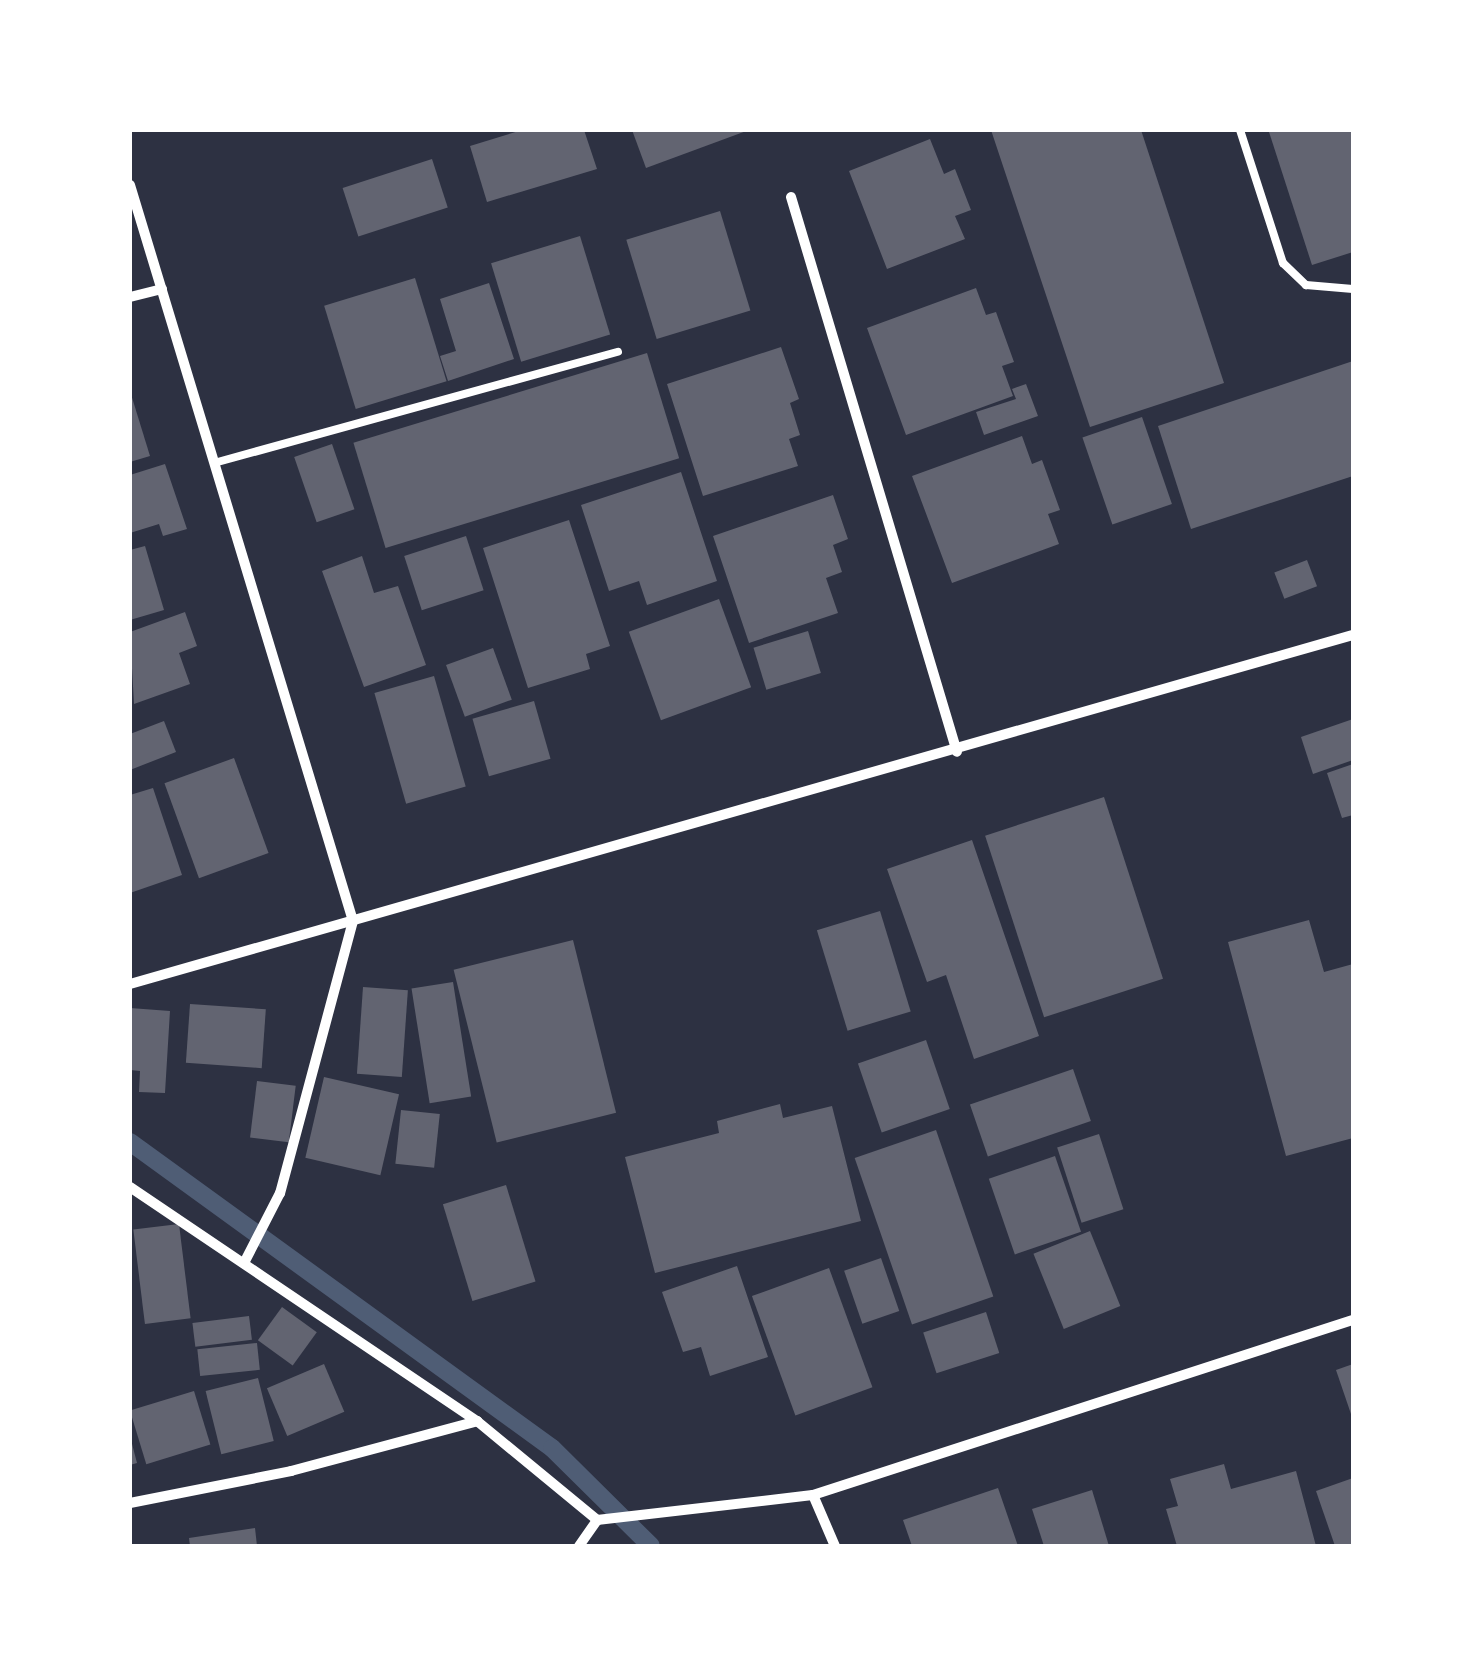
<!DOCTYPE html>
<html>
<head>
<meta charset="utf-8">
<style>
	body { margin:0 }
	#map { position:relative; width:1483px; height:1676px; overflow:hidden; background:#2d3142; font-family:Spectral,serif }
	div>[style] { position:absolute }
	.stream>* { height:18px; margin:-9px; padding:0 9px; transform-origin:9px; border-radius:9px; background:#4f5d75 }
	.building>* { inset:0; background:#626471; transform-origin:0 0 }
	.service>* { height:8px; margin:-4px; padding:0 4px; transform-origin:4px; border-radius:4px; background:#fff }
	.minor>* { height:10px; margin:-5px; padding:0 5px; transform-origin:5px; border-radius:5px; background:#fff }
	span { translate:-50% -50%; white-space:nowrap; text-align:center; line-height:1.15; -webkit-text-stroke:10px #fff; paint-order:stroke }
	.frame { position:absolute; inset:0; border:132px solid #fff; pointer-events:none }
</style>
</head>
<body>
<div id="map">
	<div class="stream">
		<div style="left:130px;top:1142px;width:521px;rotate:35.95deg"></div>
		<div style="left:552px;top:1448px;width:139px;rotate:44.7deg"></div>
	</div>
	<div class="building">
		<div style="clip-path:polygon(522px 130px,584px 130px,597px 169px,487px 202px,470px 146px)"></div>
		<div style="clip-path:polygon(632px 130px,749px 130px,646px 168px)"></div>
		<div style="clip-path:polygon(991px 130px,1141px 130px,1224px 383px,1090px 427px)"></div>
		<div style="clip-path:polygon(1275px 130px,1353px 130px,1353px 252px,1312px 265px,1269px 132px)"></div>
		<div style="clip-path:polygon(930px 139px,944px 174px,955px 169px,971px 210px,955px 216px,965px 239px,887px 269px,849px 171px)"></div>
		<div style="left:432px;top:159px;width:51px;height:94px;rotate:72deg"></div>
		<div style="left:720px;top:211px;width:104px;height:98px;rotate:73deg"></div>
		<div style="left:580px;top:236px;width:103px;height:93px;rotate:73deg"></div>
		<div style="left:415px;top:278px;width:108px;height:95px;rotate:73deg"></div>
		<div style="clip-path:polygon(489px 283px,514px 359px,448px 381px,440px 356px,456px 351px,440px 299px)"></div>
		<div style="clip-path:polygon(976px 288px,986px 315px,996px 312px,1014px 362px,1002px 366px,1013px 396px,906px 435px,867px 328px)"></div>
		<div style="clip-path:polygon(781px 347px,799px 399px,790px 403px,800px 435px,789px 439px,798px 466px,703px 496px,667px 384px)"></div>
		<div style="left:647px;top:353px;width:110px;height:307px;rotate:73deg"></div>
		<div style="clip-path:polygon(1353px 361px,1353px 476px,1191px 529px,1158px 426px)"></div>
		<div style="clip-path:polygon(1026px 384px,1038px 416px,984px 435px,976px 412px,1016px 399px,1012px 389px)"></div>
		<div style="clip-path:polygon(130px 391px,150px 456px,130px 462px)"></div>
		<div style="left:1142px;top:417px;width:92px;height:63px;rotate:71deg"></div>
		<div style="clip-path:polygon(1022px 436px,1032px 464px,1042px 460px,1060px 510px,1048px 514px,1059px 544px,952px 583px,912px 476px)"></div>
		<div style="left:332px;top:444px;width:69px;height:40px;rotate:71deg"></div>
		<div style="clip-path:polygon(165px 464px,187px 529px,163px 536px,159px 524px,130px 533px,130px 475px)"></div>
		<div style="clip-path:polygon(681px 472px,717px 581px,647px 605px,639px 581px,609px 591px,581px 505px)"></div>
		<div style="clip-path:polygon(833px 495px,848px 539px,833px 545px,842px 572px,826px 578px,838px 613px,749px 643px,713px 536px)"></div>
		<div style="clip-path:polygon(569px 520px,610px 646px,586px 654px,590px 669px,528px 688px,483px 548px)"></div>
		<div style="left:466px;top:536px;width:57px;height:65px;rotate:72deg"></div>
		<div style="clip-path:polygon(145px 546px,164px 610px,130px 620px,130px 550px)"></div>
		<div style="clip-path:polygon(362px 556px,374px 593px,398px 586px,426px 665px,364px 687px,322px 571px)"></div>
		<div style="left:1307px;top:560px;width:28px;height:35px;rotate:69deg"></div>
		<div style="left:719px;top:599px;width:94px;height:96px;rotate:70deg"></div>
		<div style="clip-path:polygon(185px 612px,197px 646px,179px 653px,190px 684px,134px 704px,130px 632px)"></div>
		<div style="left:808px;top:631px;width:44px;height:57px;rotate:73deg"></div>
		<div style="left:493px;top:648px;width:55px;height:50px;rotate:70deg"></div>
		<div style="left:434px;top:676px;width:115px;height:62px;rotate:74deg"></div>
		<div style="left:534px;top:701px;width:60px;height:64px;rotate:74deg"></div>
		<div style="clip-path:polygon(1353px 719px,1353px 760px,1313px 774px,1301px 737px)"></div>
		<div style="clip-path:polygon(164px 721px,176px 752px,130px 770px,130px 734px)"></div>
		<div style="left:234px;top:758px;width:101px;height:74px;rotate:70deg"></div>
		<div style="clip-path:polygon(1353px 764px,1353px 815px,1342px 818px,1327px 773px)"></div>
		<div style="clip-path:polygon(153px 788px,182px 875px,130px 893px,130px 795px)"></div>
		<div style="left:1104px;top:797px;width:191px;height:125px;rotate:72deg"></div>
		<div style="clip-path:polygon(972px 840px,1039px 1036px,974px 1059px,946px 975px,927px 982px,887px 869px)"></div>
		<div style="left:880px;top:911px;width:105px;height:66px;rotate:73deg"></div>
		<div style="clip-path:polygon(1309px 920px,1324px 972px,1353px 964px,1353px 1138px,1286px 1156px,1228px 942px)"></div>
		<div style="left:573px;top:940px;width:178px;height:123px;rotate:76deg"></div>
		<div style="left:453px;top:982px;width:116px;height:42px;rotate:81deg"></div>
		<div style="left:363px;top:987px;width:45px;height:87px;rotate:4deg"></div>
		<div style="left:190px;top:1004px;width:76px;height:59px;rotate:4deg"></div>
		<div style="clip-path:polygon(130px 1008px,170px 1011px,165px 1093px,139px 1092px,140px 1071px,130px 1070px)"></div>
		<div style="left:926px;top:1040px;width:73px;height:72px;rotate:71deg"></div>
		<div style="left:1073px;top:1069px;width:55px;height:109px;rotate:71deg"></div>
		<div style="left:324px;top:1077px;width:77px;height:83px;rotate:13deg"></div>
		<div style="left:257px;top:1081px;width:39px;height:57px;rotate:7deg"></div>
		<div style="clip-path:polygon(780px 1104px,783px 1118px,832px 1106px,861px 1221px,655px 1273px,625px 1157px,719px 1133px,717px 1121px)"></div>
		<div style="left:401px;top:1110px;width:39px;height:54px;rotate:6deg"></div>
		<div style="left:936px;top:1130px;width:176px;height:86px;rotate:71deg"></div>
		<div style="left:1099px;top:1134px;width:79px;height:44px;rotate:72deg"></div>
		<div style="left:1055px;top:1156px;width:80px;height:70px;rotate:71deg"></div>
		<div style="left:506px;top:1185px;width:101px;height:66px;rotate:73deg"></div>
		<div style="left:179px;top:1224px;width:95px;height:46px;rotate:83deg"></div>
		<div style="left:1090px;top:1231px;width:81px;height:61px;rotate:68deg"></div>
		<div style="left:881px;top:1258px;width:56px;height:39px;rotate:71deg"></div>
		<div style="clip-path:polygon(737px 1266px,768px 1357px,710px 1376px,701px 1347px,683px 1352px,662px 1292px)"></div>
		<div style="left:829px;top:1268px;width:127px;height:82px;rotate:70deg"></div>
		<div style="left:282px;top:1307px;width:43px;height:41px;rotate:36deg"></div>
		<div style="left:986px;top:1312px;width:43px;height:66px;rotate:72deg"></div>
		<div style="left:249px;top:1316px;width:24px;height:57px;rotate:83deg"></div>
		<div style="left:257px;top:1343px;width:27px;height:60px;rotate:84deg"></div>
		<div style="left:324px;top:1364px;width:52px;height:62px;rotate:67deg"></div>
		<div style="clip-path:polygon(1353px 1364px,1353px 1417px,1352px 1417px,1336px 1370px)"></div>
		<div style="left:258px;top:1378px;width:65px;height:54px;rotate:76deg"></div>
		<div style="left:194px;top:1391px;width:56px;height:67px;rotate:73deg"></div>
		<div style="clip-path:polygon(131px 1440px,137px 1463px,130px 1465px,130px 1441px)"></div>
		<div style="clip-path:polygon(1224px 1464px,1231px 1489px,1296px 1471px,1316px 1546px,1177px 1546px,1166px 1509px,1178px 1506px,1170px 1479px)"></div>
		<div style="clip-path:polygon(1353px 1478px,1353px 1546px,1335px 1546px,1316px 1491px)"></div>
		<div style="clip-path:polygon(998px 1488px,1018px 1546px,912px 1546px,903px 1520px)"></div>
		<div style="clip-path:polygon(1092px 1490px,1109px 1546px,1044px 1546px,1032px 1509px)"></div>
		<div style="clip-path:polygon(255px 1528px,257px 1546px,190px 1546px,189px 1538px)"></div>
	</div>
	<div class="service">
		<div style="left:1240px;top:130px;width:140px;rotate:72.1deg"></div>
		<div style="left:1283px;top:263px;width:32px;rotate:44deg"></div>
		<div style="left:1306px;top:285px;width:47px;rotate:4.9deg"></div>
		<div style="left:214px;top:463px;width:419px;rotate:-15.4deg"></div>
	</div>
	<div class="minor">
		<div style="left:130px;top:185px;width:769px;rotate:73.14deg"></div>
		<div style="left:353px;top:921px;width:282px;rotate:105deg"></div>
		<div style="left:280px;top:1193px;width:79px;rotate:117.2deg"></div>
		<div style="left:791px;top:197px;width:579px;rotate:73.35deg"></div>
		<div style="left:130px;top:297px;width:33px;rotate:-14deg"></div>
		<div style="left:130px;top:984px;width:1272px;rotate:-15.93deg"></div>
		<div style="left:130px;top:1187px;width:419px;rotate:34deg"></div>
		<div style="left:477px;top:1421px;width:156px;rotate:39.5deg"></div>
		<div style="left:597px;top:1520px;width:217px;rotate:-6.6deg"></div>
		<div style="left:813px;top:1495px;width:568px;rotate:-17.96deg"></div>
		<div style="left:813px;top:1495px;width:56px;rotate:66.7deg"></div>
		<div style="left:130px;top:1503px;width:164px;rotate:-11.2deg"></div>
		<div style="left:291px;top:1471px;width:193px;rotate:-15deg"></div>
		<div style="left:579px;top:1546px;width:32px;rotate:-55deg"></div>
	</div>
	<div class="frame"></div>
</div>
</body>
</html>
